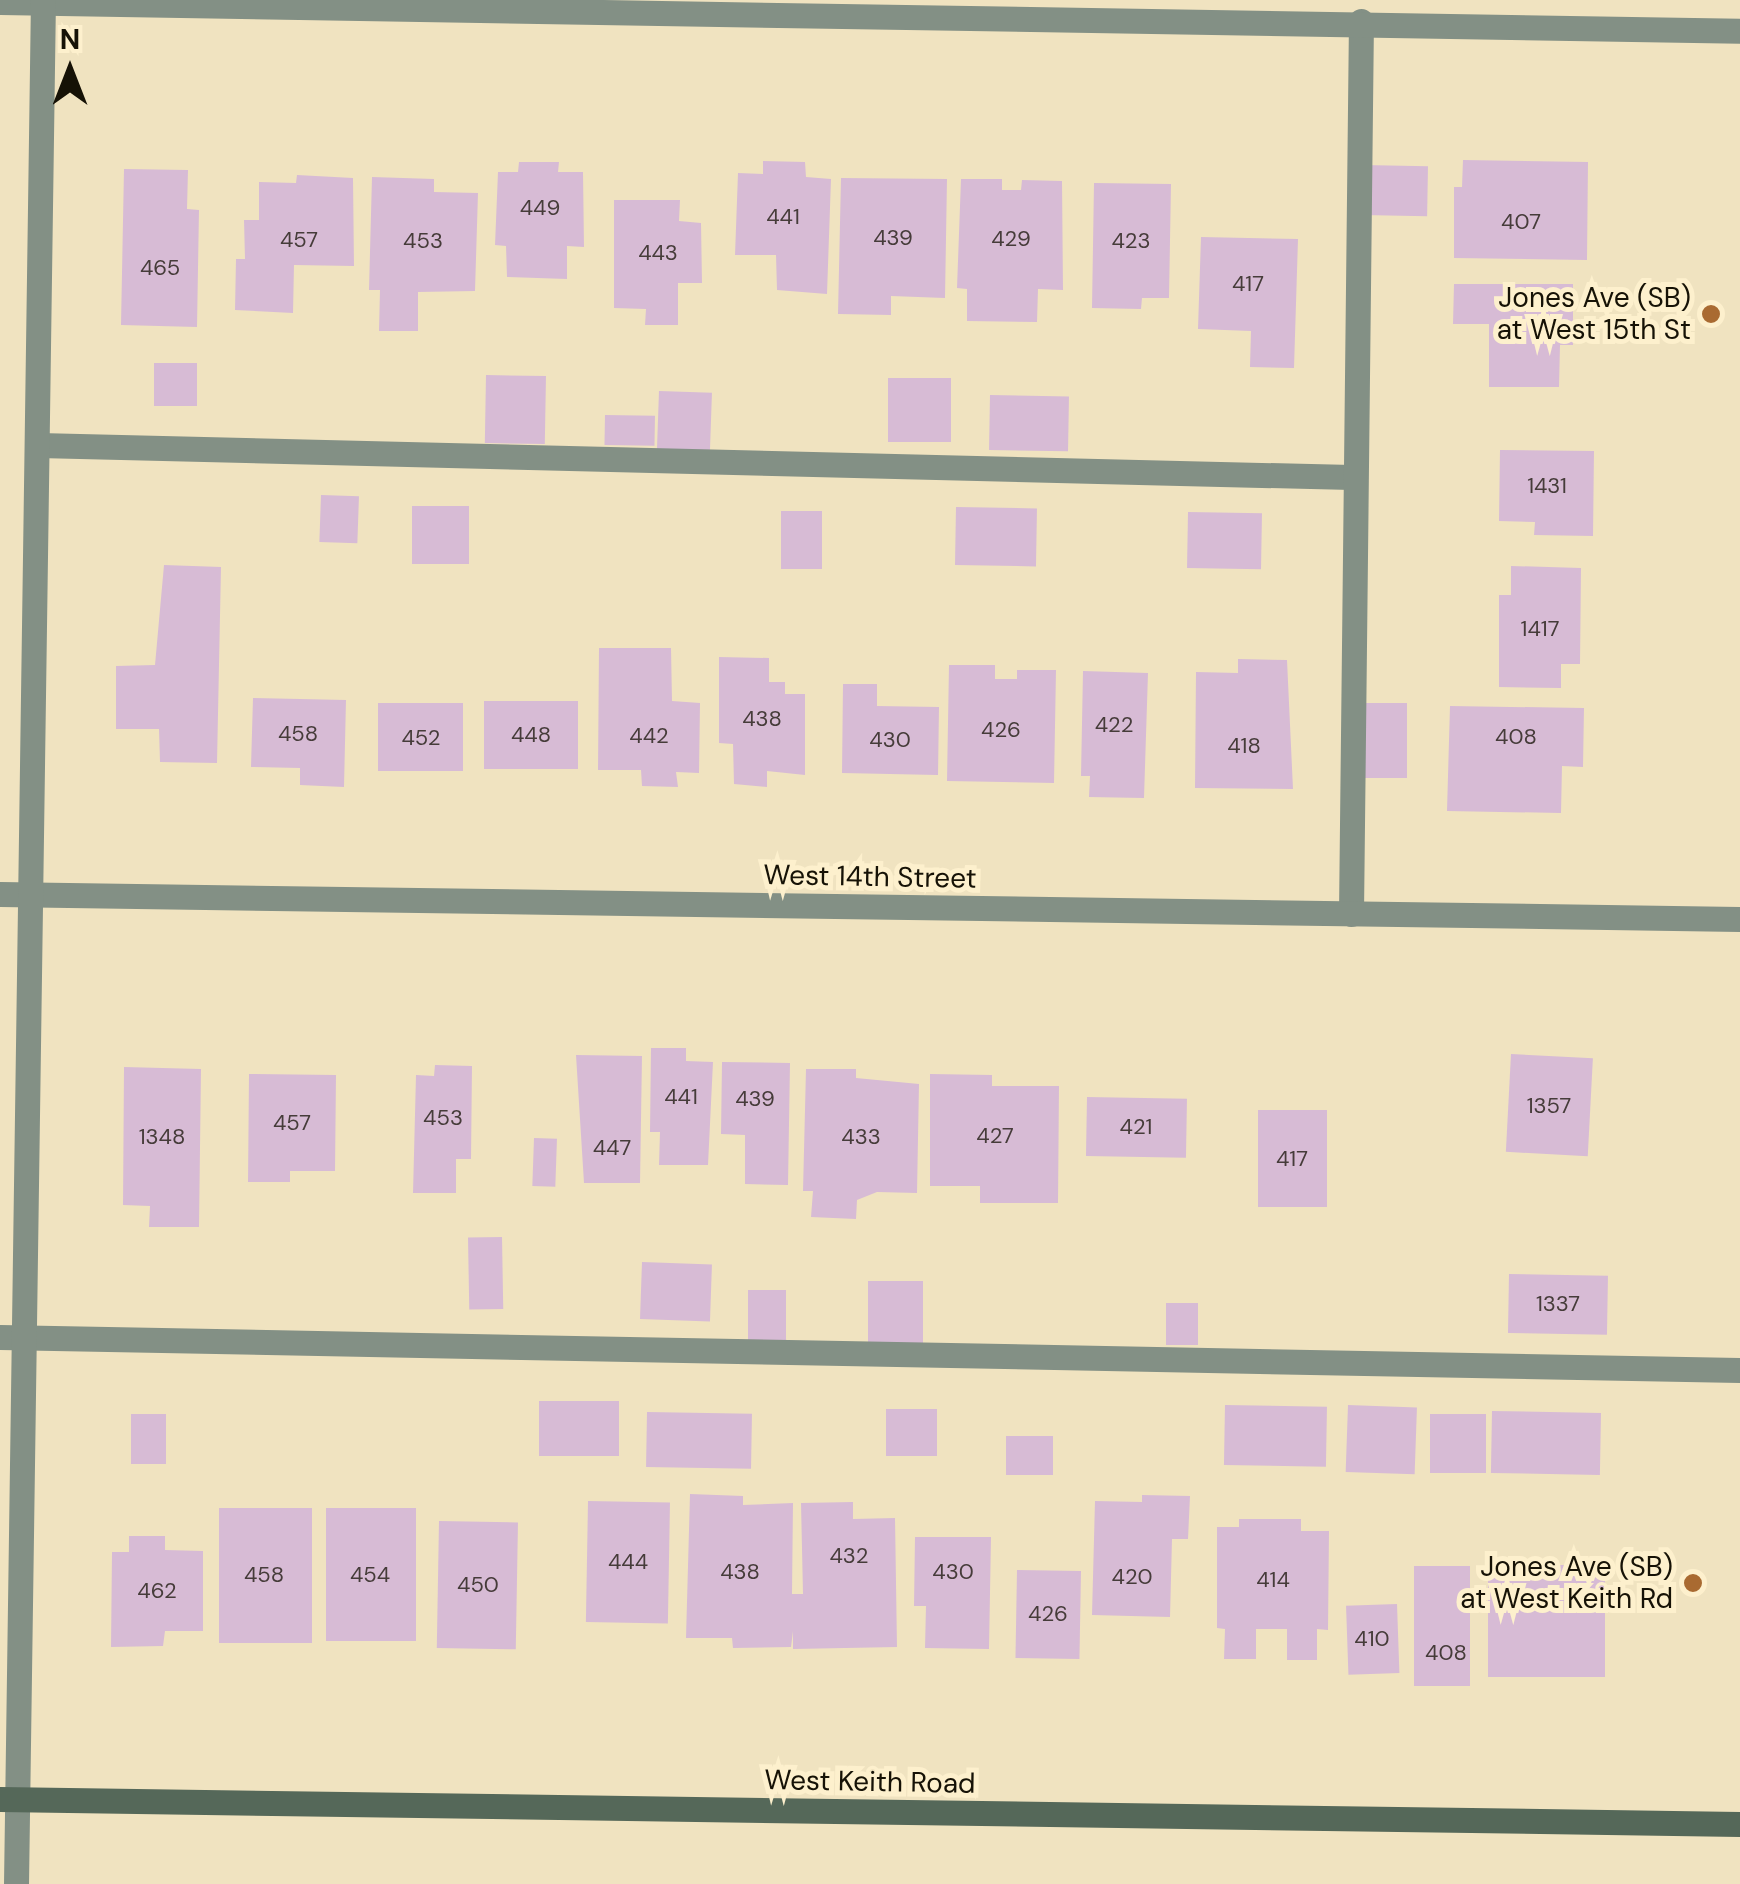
<!DOCTYPE html>
<html>
<head>
<meta charset="utf-8">
<style>
	body { margin:0 }
	#map { position:relative; width:1740px; height:1884px; overflow:hidden; background:#f0e3c0; font-family:"DM Sans",sans-serif }
	div>[style] { position:absolute }
	.building>* { inset:0; background:#d7bbd5; transform-origin:0 0 }
	.lane>* { height:25px; margin:-12.5px; padding:0 12.5px; transform-origin:12.5px; border-radius:12.5px; background:#839085 }
	.street>* { height:25px; margin:-12.5px; padding:0 12.5px; transform-origin:12.5px; border-radius:12.5px; background:#839085 }
	.secondary>* { height:25px; margin:-12.5px; padding:0 12.5px; transform-origin:12.5px; border-radius:12.5px; background:#556859 }
	.dots>* { width:28px; height:28px; translate:-50% -50%; box-sizing:border-box; border:5px solid #fdf0cd; border-radius:50% }
	span { translate:-50% -50%; white-space:nowrap; text-align:center; line-height:1.15; -webkit-text-stroke:10px #fdf0cd; paint-order:stroke }
	.number-label { font-size:22px; color:#463c3a }
	.number-label span { -webkit-text-stroke-width:0 }
	.poi-label { font-size:28px; color:#161206 }
	.right { translate:-100% -50%; text-align:right }
	.street-label { font-size:28px; color:#161206 }
	.north { position:absolute; left:20px; top:20px; width:100px; height:100px; -webkit-text-stroke:8px #fdf0cd; paint-order:stroke; rotate:0deg; font-size:28px; font-weight:700; line-height:40px; text-align:center; color:#161206 }
	.north::after { content:''; display:block; margin:auto; width:35px; height:45px; background:#161206; clip-path:polygon(50% 0,100% 100%,50% 72%,0 100%) }
</style>
</head>
<body>
<div id="map">
	<div class="building">
		<div style="clip-path:polygon(1463px 160px,1588px 162px,1587px 260px,1454px 258px,1454px 187px,1462px 187px)"></div>
		<div style="clip-path:polygon(763px 161px,805px 162px,806px 177px,831px 179px,827px 294px,777px 290px,776px 255px,735px 255px,738px 173px,763px 174px)"></div>
		<div style="clip-path:polygon(519px 162px,559px 162px,558px 172px,583px 172px,584px 247px,567px 246px,567px 279px,507px 277px,506px 246px,495px 245px,498px 172px,518px 172px)"></div>
		<div style="left:1363px;top:165px;width:65px;height:50px;rotate:1deg"></div>
		<div style="clip-path:polygon(124px 169px,188px 170px,187px 209px,199px 210px,197px 327px,121px 325px)"></div>
		<div style="clip-path:polygon(297px 175px,353px 178px,354px 266px,294px 265px,293px 313px,235px 310px,236px 259px,245px 259px,244px 220px,259px 220px,259px 182px,296px 183px)"></div>
		<div style="clip-path:polygon(372px 177px,434px 179px,434px 192px,478px 193px,475px 291px,418px 292px,418px 331px,379px 331px,380px 290px,369px 290px)"></div>
		<div style="clip-path:polygon(841px 178px,947px 179px,945px 298px,891px 296px,891px 315px,838px 314px)"></div>
		<div style="clip-path:polygon(961px 179px,1002px 179px,1002px 190px,1021px 190px,1022px 180px,1062px 181px,1063px 290px,1038px 289px,1037px 322px,967px 321px,967px 289px,957px 288px)"></div>
		<div style="clip-path:polygon(1094px 183px,1171px 184px,1169px 298px,1142px 298px,1141px 309px,1092px 308px)"></div>
		<div style="clip-path:polygon(614px 200px,680px 200px,679px 221px,701px 223px,702px 283px,678px 283px,678px 325px,645px 325px,646px 309px,614px 308px)"></div>
		<div style="clip-path:polygon(1201px 237px,1298px 239px,1294px 368px,1250px 367px,1251px 331px,1198px 329px)"></div>
		<div style="clip-path:polygon(1454px 284px,1573px 284px,1573px 345px,1560px 345px,1559px 387px,1489px 387px,1489px 324px,1453px 324px)"></div>
		<div style="left:154px;top:363px;width:43px;height:43px"></div>
		<div style="left:486px;top:375px;width:60px;height:68px;rotate:1deg"></div>
		<div style="left:888px;top:378px;width:63px;height:64px"></div>
		<div style="left:659px;top:391px;width:53px;height:60px;rotate:2deg"></div>
		<div style="left:990px;top:395px;width:79px;height:55px;rotate:1deg"></div>
		<div style="left:605px;top:415px;width:50px;height:30px;rotate:1deg"></div>
		<div style="clip-path:polygon(1500px 450px,1594px 451px,1593px 536px,1534px 535px,1535px 522px,1499px 521px)"></div>
		<div style="left:321px;top:495px;width:38px;height:47px;rotate:2deg"></div>
		<div style="left:412px;top:506px;width:57px;height:58px"></div>
		<div style="left:956px;top:507px;width:81px;height:58px;rotate:1deg"></div>
		<div style="left:781px;top:511px;width:41px;height:58px"></div>
		<div style="left:1188px;top:512px;width:74px;height:56px;rotate:1deg"></div>
		<div style="clip-path:polygon(164px 565px,221px 567px,217px 763px,160px 762px,159px 729px,116px 729px,116px 666px,155px 665px)"></div>
		<div style="clip-path:polygon(1511px 566px,1581px 568px,1580px 664px,1561px 664px,1561px 688px,1499px 687px,1499px 595px,1511px 595px)"></div>
		<div style="clip-path:polygon(599px 648px,671px 648px,672px 701px,700px 703px,699px 773px,676px 772px,678px 787px,642px 786px,641px 770px,598px 770px)"></div>
		<div style="clip-path:polygon(719px 657px,769px 658px,769px 682px,785px 682px,785px 694px,805px 694px,805px 775px,767px 771px,767px 787px,734px 784px,733px 744px,719px 743px)"></div>
		<div style="clip-path:polygon(1238px 659px,1287px 660px,1293px 789px,1195px 788px,1196px 672px,1238px 673px)"></div>
		<div style="clip-path:polygon(949px 665px,995px 665px,995px 679px,1017px 679px,1017px 670px,1056px 670px,1054px 783px,947px 781px)"></div>
		<div style="clip-path:polygon(1083px 671px,1148px 673px,1144px 798px,1089px 797px,1090px 776px,1081px 776px)"></div>
		<div style="clip-path:polygon(843px 684px,877px 684px,877px 706px,939px 707px,938px 775px,842px 773px)"></div>
		<div style="clip-path:polygon(253px 698px,346px 700px,344px 787px,300px 785px,300px 768px,251px 767px)"></div>
		<div style="left:484px;top:701px;width:94px;height:68px"></div>
		<div style="left:463px;top:703px;width:68px;height:85px;rotate:90deg"></div>
		<div style="left:1354px;top:703px;width:53px;height:75px"></div>
		<div style="clip-path:polygon(1450px 706px,1584px 708px,1583px 767px,1562px 766px,1561px 813px,1447px 811px)"></div>
		<div style="clip-path:polygon(651px 1048px,686px 1048px,686px 1061px,713px 1062px,708px 1165px,659px 1165px,660px 1132px,650px 1132px)"></div>
		<div style="left:1511px;top:1054px;width:82px;height:98px;rotate:3deg"></div>
		<div style="clip-path:polygon(576px 1055px,642px 1056px,640px 1183px,584px 1183px)"></div>
		<div style="clip-path:polygon(722px 1062px,790px 1063px,788px 1185px,745px 1184px,745px 1135px,721px 1134px)"></div>
		<div style="clip-path:polygon(435px 1065px,472px 1066px,471px 1159px,456px 1159px,456px 1193px,413px 1193px,416px 1075px,434px 1076px)"></div>
		<div style="clip-path:polygon(124px 1067px,201px 1069px,199px 1227px,149px 1227px,150px 1206px,123px 1205px)"></div>
		<div style="clip-path:polygon(806px 1069px,856px 1069px,856px 1078px,919px 1084px,917px 1193px,877px 1192px,857px 1200px,856px 1219px,811px 1217px,813px 1191px,803px 1191px)"></div>
		<div style="clip-path:polygon(249px 1074px,336px 1075px,335px 1171px,290px 1171px,290px 1182px,248px 1182px)"></div>
		<div style="clip-path:polygon(930px 1074px,992px 1075px,992px 1086px,1059px 1086px,1058px 1203px,980px 1203px,980px 1186px,930px 1186px)"></div>
		<div style="left:1087px;top:1097px;width:100px;height:59px;rotate:1deg"></div>
		<div style="left:1258px;top:1110px;width:69px;height:97px"></div>
		<div style="left:534px;top:1138px;width:23px;height:48px;rotate:2deg"></div>
		<div style="left:502px;top:1237px;width:72px;height:34px;rotate:89deg"></div>
		<div style="left:642px;top:1262px;width:70px;height:57px;rotate:2deg"></div>
		<div style="left:1509px;top:1274px;width:99px;height:59px;rotate:1deg"></div>
		<div style="left:923px;top:1281px;width:62px;height:55px;rotate:90deg"></div>
		<div style="left:748px;top:1290px;width:38px;height:56px"></div>
		<div style="left:1166px;top:1303px;width:32px;height:42px"></div>
		<div style="left:539px;top:1401px;width:80px;height:55px"></div>
		<div style="left:1225px;top:1405px;width:102px;height:60px;rotate:1deg"></div>
		<div style="left:1348px;top:1405px;width:69px;height:67px;rotate:2deg"></div>
		<div style="left:886px;top:1409px;width:51px;height:47px"></div>
		<div style="left:1492px;top:1411px;width:109px;height:62px;rotate:1deg"></div>
		<div style="left:647px;top:1412px;width:105px;height:55px;rotate:1deg"></div>
		<div style="left:131px;top:1414px;width:35px;height:50px"></div>
		<div style="left:1430px;top:1414px;width:56px;height:59px"></div>
		<div style="left:1006px;top:1436px;width:47px;height:39px"></div>
		<div style="clip-path:polygon(690px 1494px,743px 1496px,743px 1505px,793px 1503px,792px 1594px,803px 1594px,801px 1503px,853px 1502px,853px 1519px,895px 1518px,897px 1647px,793px 1649px,793px 1631px,791px 1647px,733px 1648px,732px 1638px,686px 1638px)"></div>
		<div style="clip-path:polygon(1142px 1495px,1190px 1496px,1188px 1539px,1172px 1539px,1170px 1617px,1092px 1615px,1095px 1501px,1142px 1502px)"></div>
		<div style="left:588px;top:1501px;width:82px;height:121px;rotate:1deg"></div>
		<div style="left:219px;top:1508px;width:93px;height:135px"></div>
		<div style="left:326px;top:1508px;width:90px;height:133px"></div>
		<div style="clip-path:polygon(1239px 1519px,1301px 1519px,1301px 1531px,1329px 1531px,1328px 1630px,1317px 1629px,1317px 1660px,1287px 1660px,1287px 1629px,1256px 1629px,1256px 1659px,1224px 1659px,1225px 1629px,1217px 1628px,1217px 1527px,1239px 1527px)"></div>
		<div style="left:439px;top:1521px;width:79px;height:127px;rotate:1deg"></div>
		<div style="clip-path:polygon(129px 1536px,165px 1536px,165px 1550px,203px 1551px,203px 1631px,165px 1631px,163px 1646px,111px 1647px,112px 1552px,129px 1552px)"></div>
		<div style="clip-path:polygon(915px 1537px,991px 1537px,989px 1649px,925px 1648px,926px 1606px,914px 1606px)"></div>
		<div style="left:1488px;top:1565px;width:117px;height:112px"></div>
		<div style="left:1414px;top:1566px;width:56px;height:120px"></div>
		<div style="left:1017px;top:1570px;width:64px;height:88px;rotate:1deg"></div>
		<div style="left:1397px;top:1604px;width:69px;height:51px;rotate:88deg"></div>
	</div>
	<div class="lane">
		<div style="left:38px;top:445px;width:1314px;rotate:1.4deg"></div>
		<div style="left:1351px;top:914px;width:893px;rotate:-89.36deg"></div>
		<div style="left:0;top:1337px;width:1740px;rotate:1.09deg"></div>
	</div>
	<div class="street">
		<div style="left:0;top:2px;width:1740px;rotate:0.95deg"></div>
		<div style="left:0;top:894px;width:1740px;rotate:0.82deg"></div>
		<div style="left:16px;top:1884px;width:1884px;rotate:-89.18deg"></div>
	</div>
	<div class="secondary">
		<div style="left:0;top:1799px;width:1740px;rotate:0.82deg"></div>
	</div>
	<div class="dots">
		<div style="left:1711px;top:314px;background:#a96a31"></div>
		<div style="left:1693px;top:1583px;background:#a96a31"></div>
	</div>
	<div class="number-label">
		<span style="left:540px;top:208px">449</span>
		<span style="left:783px;top:217px">441</span>
		<span style="left:1521px;top:222px">407</span>
		<span style="left:893px;top:238px">439</span>
		<span style="left:1011px;top:239px">429</span>
		<span style="left:299px;top:240px">457</span>
		<span style="left:423px;top:241px">453</span>
		<span style="left:1131px;top:241px">423</span>
		<span style="left:658px;top:253px">443</span>
		<span style="left:160px;top:268px">465</span>
		<span style="left:1248px;top:284px">417</span>
		<span style="left:1547px;top:486px">1431</span>
		<span style="left:1540px;top:629px">1417</span>
		<span style="left:762px;top:719px">438</span>
		<span style="left:1114px;top:725px">422</span>
		<span style="left:1001px;top:730px">426</span>
		<span style="left:298px;top:734px">458</span>
		<span style="left:531px;top:735px">448</span>
		<span style="left:649px;top:736px">442</span>
		<span style="left:1516px;top:737px">408</span>
		<span style="left:421px;top:738px">452</span>
		<span style="left:890px;top:740px">430</span>
		<span style="left:1244px;top:746px">418</span>
		<span style="left:681px;top:1097px">441</span>
		<span style="left:755px;top:1099px">439</span>
		<span style="left:1549px;top:1106px">1357</span>
		<span style="left:443px;top:1118px">453</span>
		<span style="left:292px;top:1123px">457</span>
		<span style="left:1136px;top:1127px">421</span>
		<span style="left:995px;top:1136px">427</span>
		<span style="left:162px;top:1137px">1348</span>
		<span style="left:861px;top:1137px">433</span>
		<span style="left:612px;top:1148px">447</span>
		<span style="left:1292px;top:1159px">417</span>
		<span style="left:1558px;top:1304px">1337</span>
		<span style="left:849px;top:1556px">432</span>
		<span style="left:628px;top:1562px">444</span>
		<span style="left:740px;top:1572px">438</span>
		<span style="left:953px;top:1572px">430</span>
		<span style="left:264px;top:1575px">458</span>
		<span style="left:370px;top:1575px">454</span>
		<span style="left:1132px;top:1577px">420</span>
		<span style="left:1273px;top:1580px">414</span>
		<span style="left:478px;top:1585px">450</span>
		<span style="left:157px;top:1591px">462</span>
		<span style="left:1048px;top:1614px">426</span>
		<span style="left:1372px;top:1639px">410</span>
		<span style="left:1446px;top:1653px">408</span>
	</div>
	<div class="poi-label">
		<span class="right" style="left:1691px;top:314px">Jones Ave (SB)<br>at West 15th St</span>
		<span class="right" style="left:1673px;top:1583px">Jones Ave (SB)<br>at West Keith Rd</span>
	</div>
	<div class="street-label">
		<span style="left:870px;top:877px;rotate:1deg">West 14th Street</span>
		<span style="left:870px;top:1782px;rotate:1deg">West Keith Road</span>
	</div>
	<div class="north">N</div>
</div>
</body>
</html>
